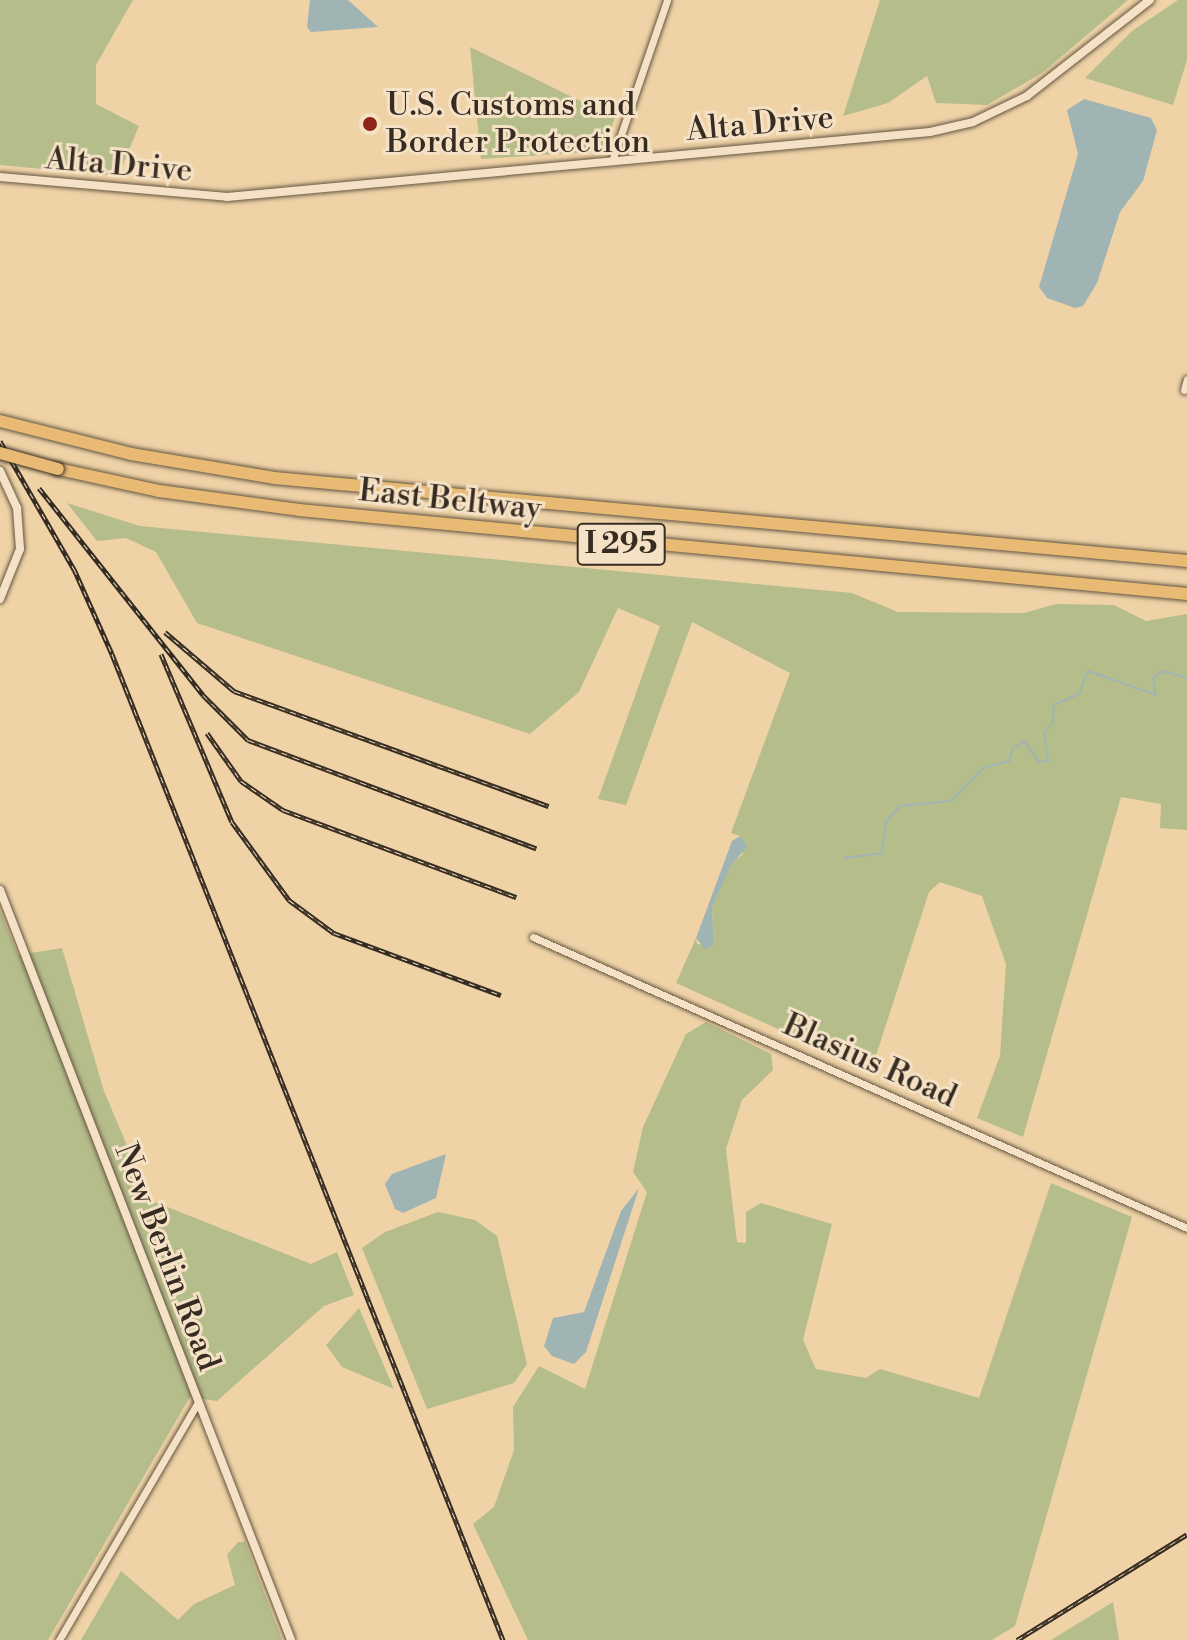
<!DOCTYPE html>
<html>
<head>
<meta charset="utf-8">
<style>
	body { margin:0 }
	#map { position:relative; width:1187px; height:1640px; overflow:hidden; background:#efd3a7; font-family:"Libre Bodoni",serif }
	div>[style] { position:absolute }
	.green>* { inset:0; background:#b5bd8a }
	.water>* { inset:0; background:#a0b4b4 }
	.stream>* { height:2px; margin:-1px; padding:0 1px; transform-origin:1px; border-radius:1px; background:#a0b4b4 }
	.roads { filter:drop-shadow(0 0 2px #645642) drop-shadow(0 0 2px #645642) }
	.minor>* { height:7px; margin:-3.5px; padding:0 3.5px; transform-origin:3.5px; border-radius:3.5px; background:#f5e2c6 }
	.tertiary>* { height:8px; margin:-4px; padding:0 4px; transform-origin:4px; border-radius:4px; background:#f5e2c6 }
	.motorway>* { height:12px; margin:-6px; padding:0 6px; transform-origin:6px; border-radius:6px; background:#e8ba74 }
	.rail>* { height:5px; margin-top:-2.5px; transform-origin:0; background:repeating-linear-gradient(90deg,#f5e2c6 0 6px,#362c21 0 12px); box-sizing:border-box; border-block:2px solid #362c21 }
	.bridges { filter:drop-shadow(0 0 2px #362c21) drop-shadow(0 0 2px #362c21) }
	.motorway-bridge>* { height:12px; margin:-6px; padding:0 6px; transform-origin:6px; border-radius:6px; background:#e8ba74 }
	.dots>* { width:22px; height:22px; translate:-50% -50%; box-sizing:border-box; border:4px solid #f5e2c6; border-radius:50% }
	span { translate:-50% -50%; white-space:nowrap; text-align:center; line-height:1.15; -webkit-text-stroke:6px #f5e2c6; paint-order:stroke }
	.shield-label span { padding:2px 6px; background:#f5e2c6; border:2px solid; border-radius:6px; -webkit-text-stroke-width:0 }
	.shield-label { font-size:30px; color:#362c21; font-weight:700 }
	.poi-label { font-size:32px; color:#362c21 }
	.left { translate:0 -50%; text-align:left }
	.street-label { font-size:32px; color:#362c21 }
</style>
</head>
<body>
<div id="map">
	<div class="green">
		<div style="clip-path:polygon(0 0,133px 0,96px 65px,96px 104px,139px 126px,118px 176px,0 165px)"></div>
		<div style="clip-path:polygon(880px 0,1128px 0,1042px 73px,987px 105px,936px 103px,927px 76px,888px 103px,843px 116px)"></div>
		<div style="clip-path:polygon(1178px 0,1187px 0,1187px 60px,1173px 105px,1085px 78px,1132px 31px)"></div>
		<div style="clip-path:polygon(470px 47px,615px 118px,603px 151px,481px 159px)"></div>
		<div style="clip-path:polygon(67px 503px,140px 526px,852px 593px,898px 612px,1024px 613px,1056px 604px,1114px 605px,1146px 621px,1187px 614px,1187px 830px,1160px 828px,1161px 804px,1121px 797px,1023px 1137px,977px 1118px,1000px 1056px,1006px 964px,982px 896px,940px 882px,929px 892px,871px 1071px,676px 983px,696px 938px,697px 944px,714px 945px,712px 907px,732px 863px,743px 854px,740px 836px,731px 833px,790px 673px,692px 622px,626px 805px,598px 799px,660px 626px,618px 608px,579px 692px,530px 734px,197px 623px,156px 552px,126px 538px,97px 541px)"></div>
		<div style="clip-path:polygon(0 910px,18px 955px,62px 948px,104px 1091px,150px 1200px,311px 1264px,337px 1252px,354px 1295px,324px 1306px,217px 1401px,190px 1397px,48px 1640px,0 1640px)"></div>
		<div style="clip-path:polygon(706px 1022px,771px 1054px,773px 1070px,742px 1100px,726px 1149px,737px 1242px,746px 1243px,746px 1212px,761px 1203px,832px 1224px,803px 1340px,816px 1369px,866px 1378px,880px 1369px,979px 1398px,1051px 1183px,1132px 1217px,1015px 1626px,992px 1640px,528px 1640px,473px 1524px,494px 1507px,514px 1450px,513px 1407px,539px 1366px,585px 1389px,647px 1192px,633px 1172px,643px 1127px,686px 1034px)"></div>
		<div style="clip-path:polygon(438px 1212px,475px 1220px,497px 1236px,527px 1364px,514px 1383px,427px 1409px,362px 1248px,385px 1232px)"></div>
		<div style="clip-path:polygon(359px 1308px,394px 1389px,342px 1367px,326px 1345px)"></div>
		<div style="clip-path:polygon(238px 1542px,245px 1542px,282px 1640px,81px 1640px,121px 1571px,178px 1620px,194px 1604px,235px 1585px,227px 1555px)"></div>
		<div style="clip-path:polygon(1113px 1602px,1119px 1640px,1051px 1640px)"></div>
	</div>
	<div class="water">
		<div style="clip-path:polygon(310px 0,348px 0,378px 27px,311px 32px,307px 27px)"></div>
		<div style="clip-path:polygon(1084px 99px,1151px 118px,1157px 130px,1143px 181px,1120px 212px,1097px 283px,1083px 306px,1075px 308px,1047px 298px,1039px 287px,1078px 154px,1067px 110px)"></div>
		<div style="clip-path:polygon(740px 836px,748px 846px,732px 864px,712px 907px,714px 945px,705px 949px,696px 938px,732px 841px)"></div>
		<div style="clip-path:polygon(446px 1154px,436px 1198px,403px 1213px,395px 1209px,385px 1184px,392px 1174px)"></div>
		<div style="clip-path:polygon(639px 1188px,586px 1352px,574px 1364px,552px 1356px,544px 1346px,553px 1318px,584px 1312px,621px 1211px)"></div>
	</div>
	<div class="stream">
		<div style="left:844px;top:858px;width:38px;rotate:-7deg"></div>
		<div style="left:882px;top:853px;width:31px;rotate:-83deg"></div>
		<div style="left:886px;top:822px;width:21px;rotate:-49deg"></div>
		<div style="left:900px;top:806px;width:50px;rotate:-5.7deg"></div>
		<div style="left:950px;top:801px;width:47px;rotate:-45deg"></div>
		<div style="left:983px;top:768px;width:27px;rotate:-15deg"></div>
		<div style="left:1009px;top:761px;width:14px;rotate:-73deg"></div>
		<div style="left:1013px;top:748px;width:13px;rotate:-32deg"></div>
		<div style="left:1024px;top:741px;width:26px;rotate:54deg"></div>
		<div style="left:1039px;top:762px;width:9px;rotate:-6deg"></div>
		<div style="left:1048px;top:761px;width:27px;rotate:-98deg"></div>
		<div style="left:1044px;top:734px;width:15px;rotate:-53deg"></div>
		<div style="left:1053px;top:722px;width:17px;rotate:-87deg"></div>
		<div style="left:1054px;top:705px;width:27px;rotate:-24deg"></div>
		<div style="left:1079px;top:694px;width:25px;rotate:-69deg"></div>
		<div style="left:1088px;top:671px;width:72px;rotate:19.4deg"></div>
		<div style="left:1156px;top:695px;width:17px;rotate:-100deg"></div>
		<div style="left:1153px;top:678px;width:12px;rotate:-35deg"></div>
		<div style="left:1163px;top:671px;width:25px;rotate:16deg"></div>
	</div>
	<div class="roads">
		<div class="minor">
			<div style="left:612px;top:161px;width:170px;rotate:-71.1deg"></div>
			<div style="left:1184px;top:390px;width:11px;rotate:-75deg"></div>
			<div style="left:533px;top:937px;width:716px;rotate:23.99deg"></div>
			<div style="left:59px;top:1640px;width:276px;rotate:-59.7deg"></div>
		</div>
		<div class="tertiary">
			<div style="left:0;top:177px;width:228px;rotate:5deg"></div>
			<div style="left:227px;top:197px;width:706px;rotate:-5.28deg"></div>
			<div style="left:930px;top:132px;width:44px;rotate:-13.1deg"></div>
			<div style="left:973px;top:122px;width:60px;rotate:-25.7deg"></div>
			<div style="left:1027px;top:96px;width:156px;rotate:-38deg"></div>
			<div style="left:0;top:471px;width:41px;rotate:65.3deg"></div>
			<div style="left:17px;top:508px;width:41px;rotate:85.8deg"></div>
			<div style="left:20px;top:549px;width:54px;rotate:111.8deg"></div>
			<div style="left:0;top:890px;width:804px;rotate:68.79deg"></div>
		</div>
		<div class="motorway">
			<div style="left:0;top:421px;width:135px;rotate:14.1deg"></div>
			<div style="left:131px;top:454px;width:145px;rotate:9.5deg"></div>
			<div style="left:274px;top:478px;width:917px;rotate:5.19deg"></div>
			<div style="left:58px;top:469px;width:103px;rotate:12.3deg"></div>
			<div style="left:159px;top:491px;width:141px;rotate:7.7deg"></div>
			<div style="left:299px;top:510px;width:892px;rotate:5.4deg"></div>
		</div>
	</div>
	<div class="rail">
		<div style="left:0;top:441px;width:148px;rotate:60deg"></div>
		<div style="left:74px;top:569px;width:93px;rotate:65.9deg"></div>
		<div style="left:112px;top:654px;width:1061px;rotate:68.37deg"></div>
		<div style="left:39px;top:488px;width:264px;rotate:51.6deg"></div>
		<div style="left:203px;top:695px;width:64px;rotate:45deg"></div>
		<div style="left:248px;top:740px;width:308px;rotate:20.6deg"></div>
		<div style="left:165px;top:632px;width:91px;rotate:40.5deg"></div>
		<div style="left:234px;top:691px;width:335px;rotate:20.1deg"></div>
		<div style="left:161px;top:654px;width:182px;rotate:67.1deg"></div>
		<div style="left:232px;top:822px;width:97px;rotate:53.8deg"></div>
		<div style="left:289px;top:900px;width:56px;rotate:36.3deg"></div>
		<div style="left:334px;top:933px;width:178px;rotate:20.4deg"></div>
		<div style="left:207px;top:733px;width:59px;rotate:54.7deg"></div>
		<div style="left:241px;top:781px;width:51px;rotate:34.6deg"></div>
		<div style="left:283px;top:810px;width:249px;rotate:20.5deg"></div>
		<div style="left:1017px;top:1640px;width:200px;rotate:-31.9deg"></div>
	</div>
	<div class="bridges">
		<div class="motorway-bridge">
			<div style="left:0;top:453px;width:60px;rotate:15.4deg"></div>
		</div>
	</div>
	<div class="dots">
		<div style="left:370px;top:124px;background:#8f2418"></div>
	</div>
	<div class="shield-label">
		<span style="left:621px;top:544px">I 295</span>
	</div>
	<div class="poi-label">
		<span class="left" style="left:386px;top:124px">U.S. Customs and<br>Border Protection</span>
	</div>
	<div class="street-label">
		<span style="left:760px;top:124px;rotate:-5deg">Alta Drive</span>
		<span style="left:119px;top:165px;rotate:5deg">Alta Drive</span>
		<span style="left:450px;top:500px;rotate:6deg">East Beltway</span>
		<span style="left:870px;top:1061px;rotate:24deg">Blasius Road</span>
		<span style="left:167px;top:1257px;rotate:69deg">New Berlin Road</span>
	</div>
</div>
</body>
</html>
